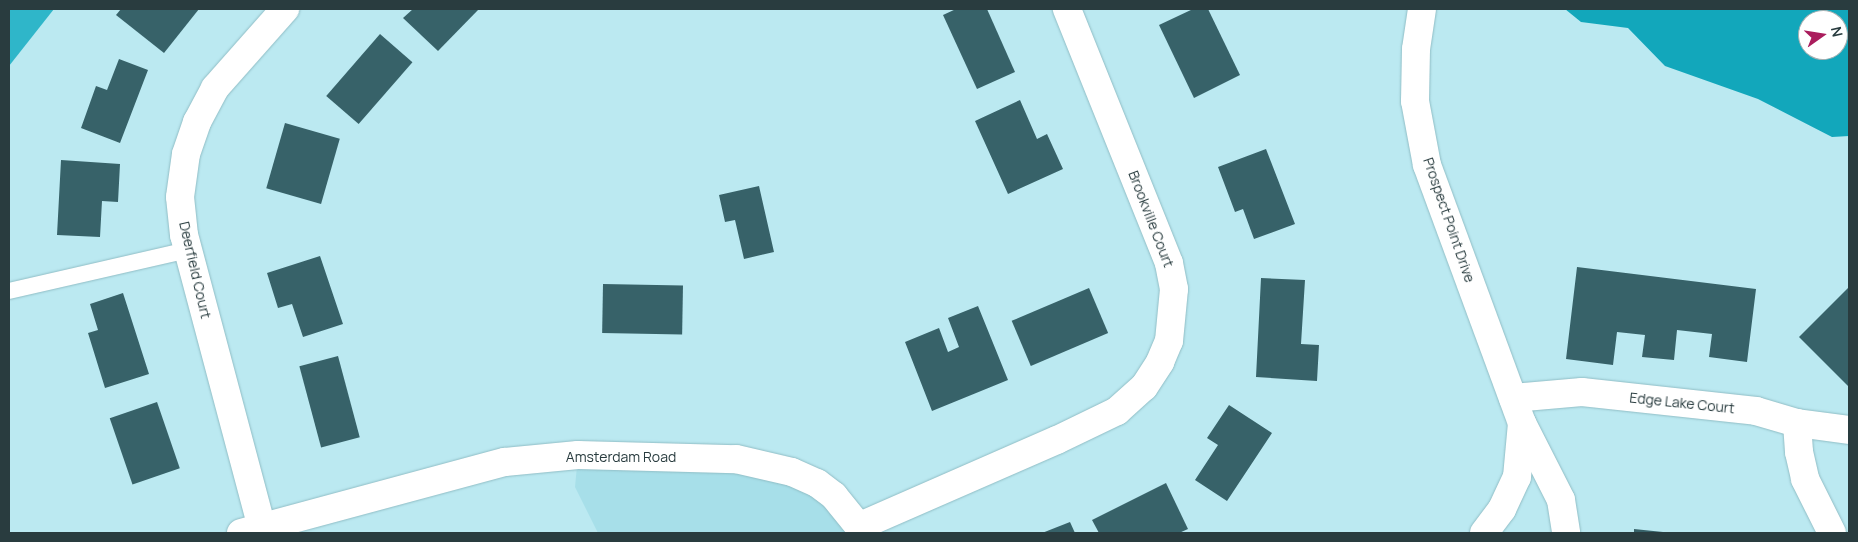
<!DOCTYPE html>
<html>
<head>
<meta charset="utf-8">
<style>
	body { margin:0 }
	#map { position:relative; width:1858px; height:542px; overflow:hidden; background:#bbe9f1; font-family:Manrope,sans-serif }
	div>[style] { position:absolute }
	.built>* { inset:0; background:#a7dfe9 }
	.forest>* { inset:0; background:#2fb6c9 }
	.water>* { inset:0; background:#12a7bb }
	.building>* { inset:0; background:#376269; transform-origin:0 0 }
	.roads { filter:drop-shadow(0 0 1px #90bdc5) drop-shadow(0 0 1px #90bdc5) }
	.lane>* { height:16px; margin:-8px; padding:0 8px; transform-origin:8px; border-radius:8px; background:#fff }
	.street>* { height:28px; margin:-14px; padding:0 14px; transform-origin:14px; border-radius:14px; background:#fff }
	.secondary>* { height:28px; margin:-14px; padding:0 14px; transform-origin:14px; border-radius:14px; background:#fff }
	span { translate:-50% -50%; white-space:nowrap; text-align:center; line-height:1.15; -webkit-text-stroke:5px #fff; paint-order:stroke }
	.street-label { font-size:14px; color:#293c3f }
	.frame { position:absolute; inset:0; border:10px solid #293c3f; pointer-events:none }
	.north { position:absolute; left:1798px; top:10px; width:50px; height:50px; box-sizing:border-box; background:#fff; border:1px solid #a9b1b2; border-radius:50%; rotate:77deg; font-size:14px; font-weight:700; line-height:20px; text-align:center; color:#293c3f }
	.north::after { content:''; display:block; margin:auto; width:18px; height:22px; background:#aa1d5d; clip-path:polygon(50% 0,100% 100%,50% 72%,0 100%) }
</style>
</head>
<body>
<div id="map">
	<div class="built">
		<div style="clip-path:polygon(578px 455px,792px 472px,864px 533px,598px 533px,575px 487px)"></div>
	</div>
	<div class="forest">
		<div style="clip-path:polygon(9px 9px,54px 9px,9px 66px)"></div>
	</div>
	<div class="water">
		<div style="clip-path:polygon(evenodd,1565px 9px,1849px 9px,1849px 136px,1832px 137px,1758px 99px,1665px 66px,1628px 28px,1581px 22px,1565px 9px,1808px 20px,1838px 20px,1838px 50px,1808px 50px,1808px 20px)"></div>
	</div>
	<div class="building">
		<div style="clip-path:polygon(121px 9px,199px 9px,164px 53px,116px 15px)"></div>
		<div style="clip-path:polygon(413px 9px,479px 9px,438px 51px,403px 18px)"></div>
		<div style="clip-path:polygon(956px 9px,987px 9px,1015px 72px,977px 89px,943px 15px)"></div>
		<div style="clip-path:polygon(1193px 9px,1208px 9px,1240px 75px,1194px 98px,1159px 25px)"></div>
		<div style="left:380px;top:34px;width:43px;height:82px;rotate:41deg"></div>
		<div style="clip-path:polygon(119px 59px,148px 70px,120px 143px,81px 128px,96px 86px,107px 90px)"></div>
		<div style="clip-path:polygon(1020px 100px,1037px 139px,1047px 134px,1063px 169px,1008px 194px,975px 121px)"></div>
		<div style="left:285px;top:123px;width:57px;height:68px;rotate:16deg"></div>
		<div style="clip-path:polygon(1266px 149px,1295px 224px,1254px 239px,1243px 209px,1235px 212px,1218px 167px)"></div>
		<div style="clip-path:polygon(61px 160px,120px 164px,118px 202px,102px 201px,100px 237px,57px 235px)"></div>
		<div style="clip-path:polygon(759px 186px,774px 252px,744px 259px,735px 220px,725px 222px,719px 195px)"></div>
		<div style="clip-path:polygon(320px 256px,343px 324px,303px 337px,292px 304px,278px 308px,267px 273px)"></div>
		<div style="clip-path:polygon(1577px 267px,1756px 289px,1747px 362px,1709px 357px,1712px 334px,1677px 330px,1674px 360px,1642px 357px,1645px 335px,1617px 332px,1613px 365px,1566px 359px)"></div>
		<div style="clip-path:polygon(1261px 278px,1305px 280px,1301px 344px,1319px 345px,1317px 381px,1256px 377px)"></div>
		<div style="left:603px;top:284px;width:80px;height:49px;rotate:1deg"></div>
		<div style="clip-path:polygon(1849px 287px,1849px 387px,1799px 337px)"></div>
		<div style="left:1089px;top:288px;width:49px;height:84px;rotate:67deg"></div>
		<div style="clip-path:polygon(123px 293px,149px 374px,105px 388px,88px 333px,98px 330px,90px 304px)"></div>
		<div style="clip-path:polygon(978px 306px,1008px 380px,932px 411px,905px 342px,939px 328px,948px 352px,959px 347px,948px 318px)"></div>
		<div style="left:338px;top:356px;width:84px;height:40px;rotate:75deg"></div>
		<div style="left:157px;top:402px;width:70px;height:50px;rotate:71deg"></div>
		<div style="clip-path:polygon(1229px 405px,1272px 433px,1227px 501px,1195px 480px,1218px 445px,1207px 438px)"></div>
		<div style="clip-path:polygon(1166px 483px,1188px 529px,1179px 533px,1099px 533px,1092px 520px)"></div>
		<div style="clip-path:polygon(1070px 522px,1075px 533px,1042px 533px)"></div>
		<div style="clip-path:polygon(1634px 529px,1663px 532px,1663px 533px,1634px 533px)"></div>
	</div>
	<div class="roads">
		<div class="lane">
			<div style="left:9px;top:291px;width:184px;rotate:-12.9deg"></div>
		</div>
		<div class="street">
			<div style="left:1422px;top:9px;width:40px;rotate:98.5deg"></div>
			<div style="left:1416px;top:49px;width:52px;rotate:91.1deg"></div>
			<div style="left:1415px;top:101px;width:65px;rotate:79.4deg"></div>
			<div style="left:1427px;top:165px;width:275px;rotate:69.8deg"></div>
			<div style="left:1522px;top:423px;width:86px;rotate:63.1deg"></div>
			<div style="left:1561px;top:500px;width:33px;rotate:81deg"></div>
			<div style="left:1513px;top:398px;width:69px;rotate:-5deg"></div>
			<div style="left:1582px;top:392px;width:175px;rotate:6.2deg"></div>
			<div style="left:1756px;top:411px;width:43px;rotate:16.3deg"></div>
			<div style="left:1797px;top:423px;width:52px;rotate:7.7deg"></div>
			<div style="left:1797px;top:423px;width:29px;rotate:86deg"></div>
			<div style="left:1799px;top:452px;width:28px;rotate:77deg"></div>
			<div style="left:1805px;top:479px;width:60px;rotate:63.4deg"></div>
			<div style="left:860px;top:526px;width:215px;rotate:-23.6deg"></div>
			<div style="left:1057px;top:440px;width:67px;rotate:-25.8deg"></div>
			<div style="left:1117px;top:411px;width:36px;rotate:-42deg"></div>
			<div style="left:1144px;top:387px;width:30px;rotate:-57deg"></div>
			<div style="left:1160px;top:362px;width:23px;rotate:-67deg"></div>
			<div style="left:1169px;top:341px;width:52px;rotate:-84.5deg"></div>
			<div style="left:1174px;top:289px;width:26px;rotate:-101deg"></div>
			<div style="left:1169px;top:263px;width:274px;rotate:-111.9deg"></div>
			<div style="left:262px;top:528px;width:303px;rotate:-104.9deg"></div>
			<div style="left:184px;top:235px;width:38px;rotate:-96deg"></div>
			<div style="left:180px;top:197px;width:43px;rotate:-82.1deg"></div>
			<div style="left:186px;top:154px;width:34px;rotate:-71deg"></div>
			<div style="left:197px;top:122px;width:38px;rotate:-62deg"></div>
			<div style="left:215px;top:88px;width:106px;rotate:-48.5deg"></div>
			<div style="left:1484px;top:533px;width:30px;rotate:-53deg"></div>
			<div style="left:1502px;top:509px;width:35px;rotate:-65deg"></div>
			<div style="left:1517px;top:477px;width:54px;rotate:-84.7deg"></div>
		</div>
		<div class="secondary">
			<div style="left:241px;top:533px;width:273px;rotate:-15.1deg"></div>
			<div style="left:505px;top:462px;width:73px;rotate:-5.5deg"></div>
			<div style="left:578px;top:455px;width:158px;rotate:1.5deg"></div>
			<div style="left:736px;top:459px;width:57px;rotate:13.1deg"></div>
			<div style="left:792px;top:472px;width:27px;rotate:24deg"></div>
			<div style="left:817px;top:483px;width:21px;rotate:37deg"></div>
			<div style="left:834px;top:496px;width:48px;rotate:51deg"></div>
		</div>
	</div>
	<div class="street-label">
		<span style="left:1151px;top:219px;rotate:69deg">Brookville Court</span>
		<span style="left:1449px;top:220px;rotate:71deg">Prospect Point Drive</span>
		<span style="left:195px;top:270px;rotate:77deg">Deerfield Court</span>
		<span style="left:1682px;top:403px;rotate:6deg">Edge Lake Court</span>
		<span style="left:621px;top:457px">Amsterdam Road</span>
	</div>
	<div class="frame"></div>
	<div class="north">N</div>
</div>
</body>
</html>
